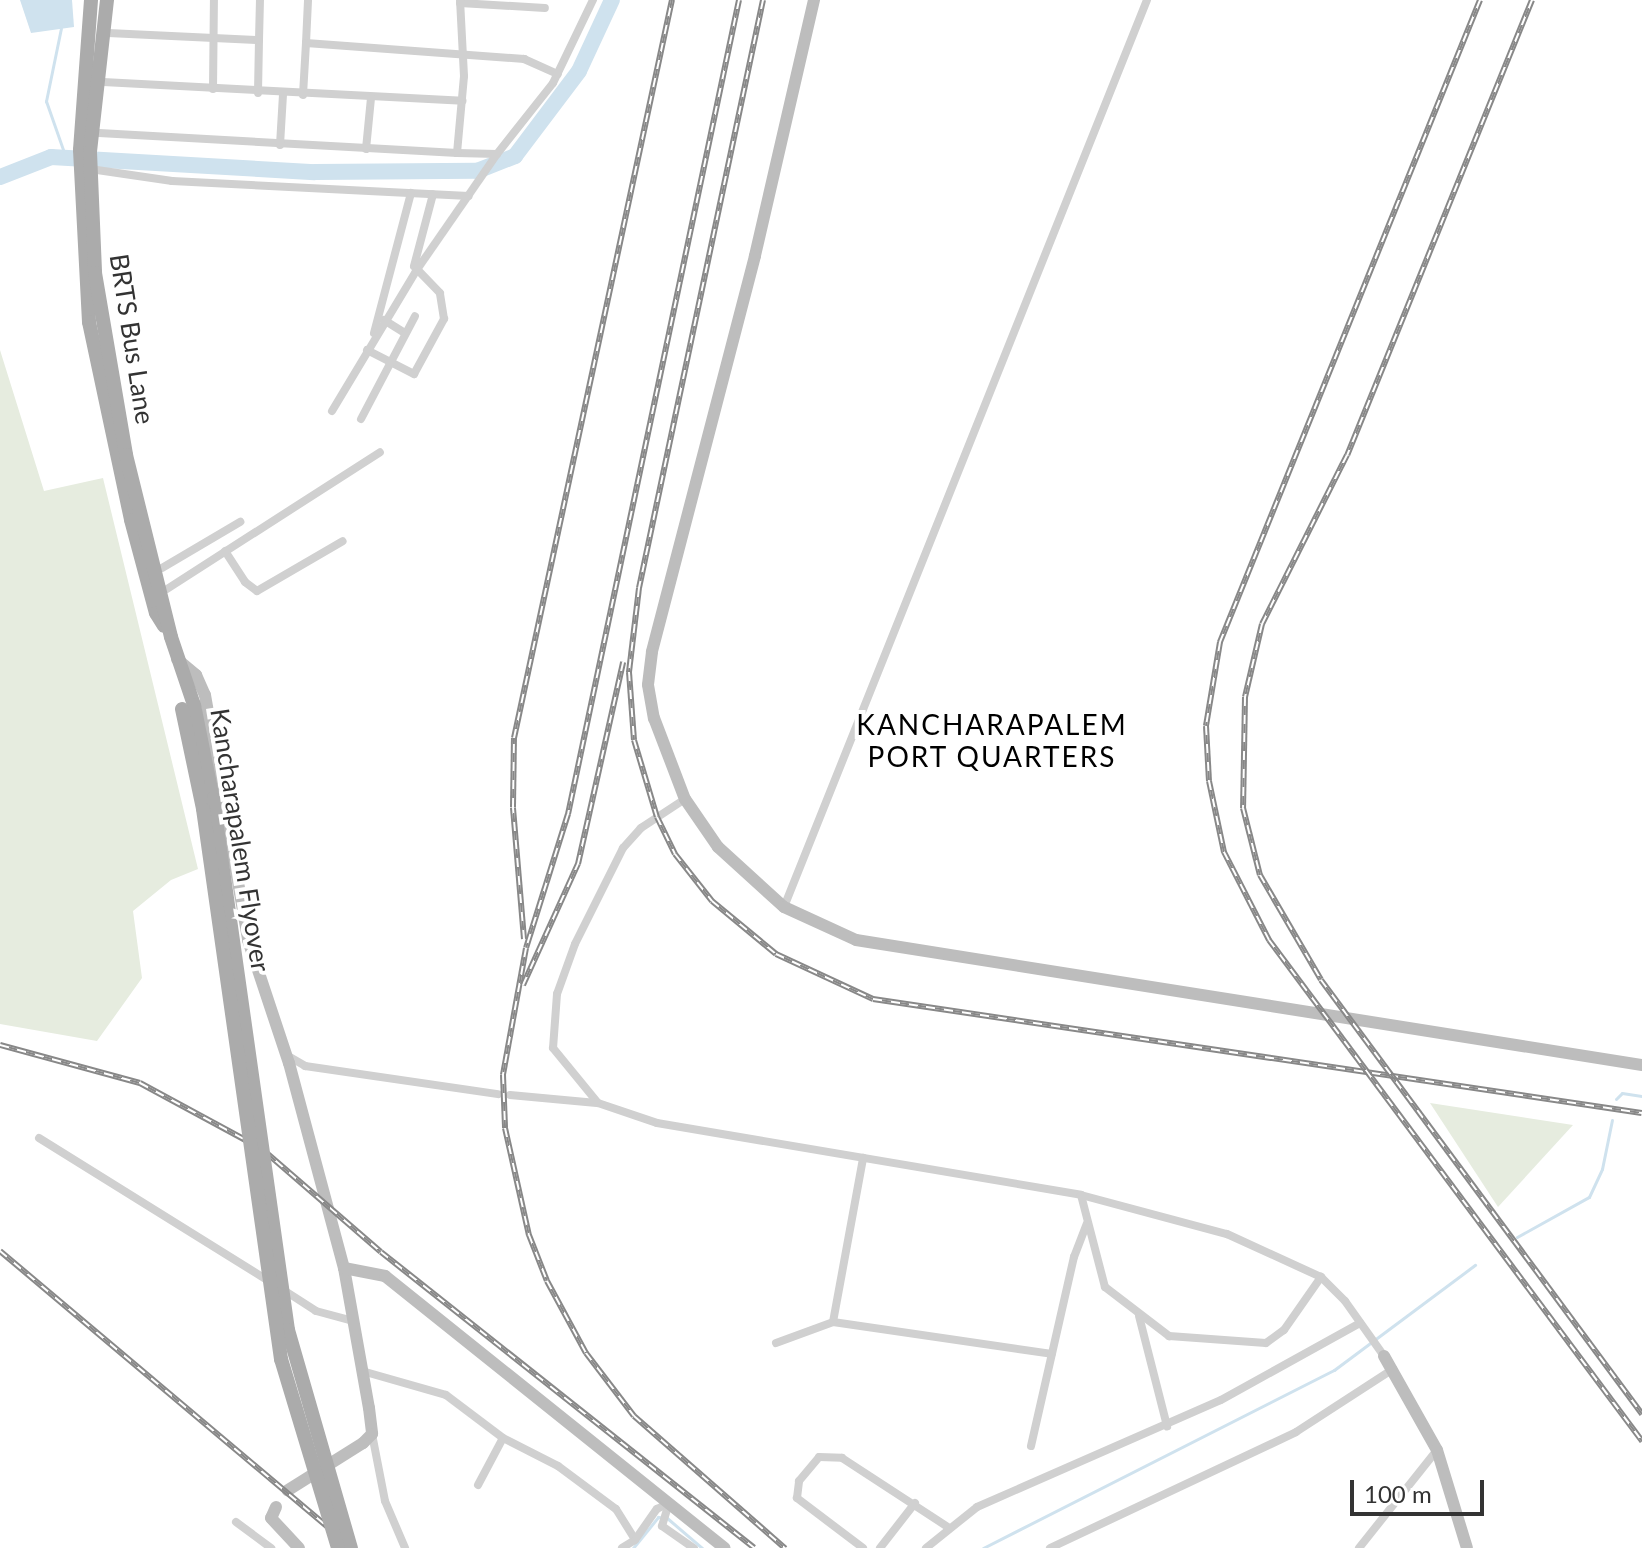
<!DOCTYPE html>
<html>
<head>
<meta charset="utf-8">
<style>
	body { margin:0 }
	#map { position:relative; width:1642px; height:1548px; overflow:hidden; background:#fff; font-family:Lato,sans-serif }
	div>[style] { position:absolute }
	.green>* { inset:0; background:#e6ecdf }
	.water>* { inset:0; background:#cfe2ee }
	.stream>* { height:3px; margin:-1.5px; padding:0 1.5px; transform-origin:1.5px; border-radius:1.5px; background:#cfe2ee }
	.river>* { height:16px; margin:-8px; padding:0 8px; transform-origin:8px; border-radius:8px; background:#cfe2ee }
	.street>* { height:8px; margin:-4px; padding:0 4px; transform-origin:4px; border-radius:4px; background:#d0d0d0 }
	.secondary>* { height:12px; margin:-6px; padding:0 6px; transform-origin:6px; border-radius:6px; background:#bdbdbd }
	.primary>* { height:14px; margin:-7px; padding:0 7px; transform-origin:7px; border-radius:7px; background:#ababab }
	.rail>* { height:6px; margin-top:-3px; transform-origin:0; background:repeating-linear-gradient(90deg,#fff 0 9px,#888 0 18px); box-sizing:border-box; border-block:2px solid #888 }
	.primary-bridge>* { height:14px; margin:-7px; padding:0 7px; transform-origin:7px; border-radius:7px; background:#ababab }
	span { translate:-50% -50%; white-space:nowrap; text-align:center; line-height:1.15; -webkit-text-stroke:8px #fff; paint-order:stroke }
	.street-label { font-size:26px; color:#333 }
	.neighbourhood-label { font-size:28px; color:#000; letter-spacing:2px }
	.scale { position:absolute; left:1350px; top:1480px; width:134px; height:36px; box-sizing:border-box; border:4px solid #333; border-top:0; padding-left:10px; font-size:24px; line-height:28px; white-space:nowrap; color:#333; -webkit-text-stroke:6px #fff; paint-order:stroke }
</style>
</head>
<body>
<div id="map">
	<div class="green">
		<div style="clip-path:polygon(0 350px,44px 491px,103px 478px,198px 869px,171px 880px,133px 911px,142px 978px,97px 1041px,0 1024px)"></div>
		<div style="clip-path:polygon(1430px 1103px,1573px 1125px,1498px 1207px)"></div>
	</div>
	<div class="water">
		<div style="clip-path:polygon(20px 0,72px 0,74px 27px,31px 33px)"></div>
	</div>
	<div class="stream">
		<div style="left:61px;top:28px;width:75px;rotate:101.6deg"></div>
		<div style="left:46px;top:101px;width:60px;rotate:70.7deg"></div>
		<div style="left:1616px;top:1099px;width:8px;rotate:-45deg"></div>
		<div style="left:1622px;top:1093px;width:20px;rotate:9deg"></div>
		<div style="left:1517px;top:1237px;width:82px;rotate:-29.1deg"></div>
		<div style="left:1589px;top:1197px;width:31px;rotate:-65deg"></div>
		<div style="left:1602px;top:1169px;width:50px;rotate:-78.5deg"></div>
		<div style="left:633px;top:1548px;width:40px;rotate:-51deg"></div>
		<div style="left:658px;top:1517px;width:9px;rotate:6deg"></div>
		<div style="left:667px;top:1518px;width:46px;rotate:40.6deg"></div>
		<div style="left:983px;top:1548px;width:394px;rotate:-26.9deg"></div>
		<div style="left:1334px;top:1370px;width:176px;rotate:-36.7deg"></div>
	</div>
	<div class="river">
		<div style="left:0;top:177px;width:55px;rotate:-21.4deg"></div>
		<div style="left:51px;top:157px;width:264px;rotate:3.3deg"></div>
		<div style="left:315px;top:172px;width:162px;rotate:-0.4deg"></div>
		<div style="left:477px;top:171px;width:41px;rotate:-21.5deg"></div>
		<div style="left:515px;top:156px;width:106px;rotate:-53deg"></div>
		<div style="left:579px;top:71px;width:78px;rotate:-65.1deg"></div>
	</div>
	<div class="street">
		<div style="left:460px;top:3px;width:85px;rotate:3.4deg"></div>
		<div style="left:108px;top:33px;width:151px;rotate:2.7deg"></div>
		<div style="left:259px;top:40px;width:53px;rotate:91.1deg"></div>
		<div style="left:259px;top:40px;width:40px;rotate:-88.6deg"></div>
		<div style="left:306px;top:43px;width:43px;rotate:-87.3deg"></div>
		<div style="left:103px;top:82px;width:360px;rotate:3deg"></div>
		<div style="left:213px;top:89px;width:89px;rotate:-89.4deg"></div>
		<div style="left:303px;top:95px;width:52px;rotate:-86.7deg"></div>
		<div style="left:306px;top:43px;width:219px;rotate:4.2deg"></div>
		<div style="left:524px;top:59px;width:37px;rotate:24deg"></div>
		<div style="left:99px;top:133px;width:359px;rotate:3.2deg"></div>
		<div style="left:280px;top:145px;width:51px;rotate:-86.6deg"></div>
		<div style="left:366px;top:149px;width:51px;rotate:-84.4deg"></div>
		<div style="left:497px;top:154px;width:90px;rotate:-51.7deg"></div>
		<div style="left:553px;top:83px;width:92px;rotate:-64.3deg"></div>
		<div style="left:97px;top:170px;width:76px;rotate:8.3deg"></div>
		<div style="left:172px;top:181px;width:297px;rotate:2.9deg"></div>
		<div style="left:384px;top:320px;width:25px;rotate:32deg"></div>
		<div style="left:374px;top:333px;width:145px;rotate:-75.2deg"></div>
		<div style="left:367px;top:350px;width:53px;rotate:27.1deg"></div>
		<div style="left:414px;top:374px;width:63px;rotate:-61.4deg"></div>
		<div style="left:444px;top:319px;width:26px;rotate:-99deg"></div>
		<div style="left:440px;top:293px;width:37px;rotate:-134deg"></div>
		<div style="left:414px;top:266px;width:74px;rotate:-75.2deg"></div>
		<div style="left:332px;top:411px;width:163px;rotate:-59deg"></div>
		<div style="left:416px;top:271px;width:142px;rotate:-55.3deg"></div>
		<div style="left:497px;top:154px;width:40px;rotate:-178.6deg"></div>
		<div style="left:457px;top:153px;width:77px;rotate:-84.8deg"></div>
		<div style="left:464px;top:76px;width:76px;rotate:-93deg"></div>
		<div style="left:361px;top:419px;width:116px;rotate:-62.3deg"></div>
		<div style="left:225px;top:551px;width:37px;rotate:57deg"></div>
		<div style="left:245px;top:582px;width:15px;rotate:37deg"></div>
		<div style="left:257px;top:591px;width:99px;rotate:-30.2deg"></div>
		<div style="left:162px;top:568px;width:91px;rotate:-30.5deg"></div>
		<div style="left:167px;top:589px;width:253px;rotate:-32.7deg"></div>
		<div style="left:685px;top:799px;width:53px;rotate:146.6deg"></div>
		<div style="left:641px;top:828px;width:27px;rotate:132deg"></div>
		<div style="left:623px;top:848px;width:107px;rotate:116.6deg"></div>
		<div style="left:575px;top:944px;width:53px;rotate:109.8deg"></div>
		<div style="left:557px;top:994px;width:54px;rotate:94.2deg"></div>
		<div style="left:553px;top:1048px;width:71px;rotate:50.7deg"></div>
		<div style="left:598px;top:1103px;width:62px;rotate:18.7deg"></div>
		<div style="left:657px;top:1123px;width:430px;rotate:9.6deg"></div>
		<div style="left:1081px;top:1195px;width:151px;rotate:15deg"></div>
		<div style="left:1227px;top:1234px;width:103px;rotate:24.6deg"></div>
		<div style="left:1321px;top:1277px;width:34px;rotate:45deg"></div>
		<div style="left:1345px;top:1301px;width:67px;rotate:54.7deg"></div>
		<div style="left:784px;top:907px;width:977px;rotate:-68.19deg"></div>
		<div style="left:288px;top:1056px;width:20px;rotate:30deg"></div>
		<div style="left:305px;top:1066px;width:195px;rotate:8.3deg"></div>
		<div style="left:510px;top:1095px;width:87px;rotate:5.3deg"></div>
		<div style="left:39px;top:1138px;width:272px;rotate:31.9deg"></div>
		<div style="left:1081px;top:1195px;width:95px;rotate:75.4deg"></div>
		<div style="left:1105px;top:1287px;width:81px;rotate:37.4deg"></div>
		<div style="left:1169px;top:1336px;width:97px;rotate:4.1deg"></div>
		<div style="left:1266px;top:1343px;width:22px;rotate:-36deg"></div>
		<div style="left:1284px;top:1330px;width:65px;rotate:-55.1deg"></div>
		<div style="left:282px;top:1289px;width:40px;rotate:32.9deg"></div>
		<div style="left:316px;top:1311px;width:38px;rotate:15deg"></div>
		<div style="left:1139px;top:1316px;width:114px;rotate:75.7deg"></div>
		<div style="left:833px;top:1322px;width:221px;rotate:8.3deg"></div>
		<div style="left:776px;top:1343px;width:61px;rotate:-20.2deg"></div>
		<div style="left:833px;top:1322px;width:167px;rotate:-79.6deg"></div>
		<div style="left:362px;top:1371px;width:87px;rotate:15.9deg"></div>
		<div style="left:446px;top:1395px;width:71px;rotate:37deg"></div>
		<div style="left:503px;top:1438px;width:62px;rotate:27deg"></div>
		<div style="left:558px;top:1466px;width:72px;rotate:36.6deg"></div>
		<div style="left:616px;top:1509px;width:36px;rotate:58deg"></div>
		<div style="left:372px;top:1434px;width:68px;rotate:79deg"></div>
		<div style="left:385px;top:1501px;width:51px;rotate:66.9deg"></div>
		<div style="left:1031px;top:1446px;width:194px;rotate:-77.2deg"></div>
		<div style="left:1074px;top:1257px;width:36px;rotate:-69deg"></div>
		<div style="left:478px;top:1485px;width:53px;rotate:-62deg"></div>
		<div style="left:236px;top:1522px;width:44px;rotate:36.6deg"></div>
		<div style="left:622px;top:1548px;width:15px;rotate:-32deg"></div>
		<div style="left:635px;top:1540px;width:38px;rotate:-55deg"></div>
		<div style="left:657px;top:1509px;width:13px;rotate:-27deg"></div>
		<div style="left:669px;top:1503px;width:24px;rotate:107deg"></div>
		<div style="left:662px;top:1526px;width:39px;rotate:35deg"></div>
		<div style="left:863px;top:1548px;width:83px;rotate:-142.9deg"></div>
		<div style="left:797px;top:1498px;width:17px;rotate:-83deg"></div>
		<div style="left:799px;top:1481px;width:31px;rotate:-50deg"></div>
		<div style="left:819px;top:1457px;width:23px;rotate:2deg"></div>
		<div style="left:842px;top:1458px;width:126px;rotate:33.1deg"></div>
		<div style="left:880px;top:1548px;width:57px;rotate:-52.1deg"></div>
		<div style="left:926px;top:1548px;width:65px;rotate:-38.8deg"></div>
		<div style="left:977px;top:1507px;width:266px;rotate:-23.7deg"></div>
		<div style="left:1221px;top:1400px;width:159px;rotate:-29deg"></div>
		<div style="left:1050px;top:1548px;width:272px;rotate:-25.2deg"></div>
		<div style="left:1296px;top:1432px;width:116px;rotate:-33deg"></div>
		<div style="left:1359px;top:1548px;width:125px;rotate:-51.5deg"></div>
	</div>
	<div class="secondary">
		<div style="left:814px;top:0;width:263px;rotate:103deg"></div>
		<div style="left:755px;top:256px;width:409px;rotate:104.6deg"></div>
		<div style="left:652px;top:652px;width:33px;rotate:97deg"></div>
		<div style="left:648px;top:685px;width:34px;rotate:80deg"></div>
		<div style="left:654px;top:718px;width:87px;rotate:69.1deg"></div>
		<div style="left:685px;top:799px;width:58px;rotate:55.5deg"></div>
		<div style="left:718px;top:847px;width:89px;rotate:42.3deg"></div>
		<div style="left:784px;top:907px;width:79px;rotate:24.6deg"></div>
		<div style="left:856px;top:940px;width:796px;rotate:9.04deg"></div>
		<div style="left:177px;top:659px;width:25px;rotate:40deg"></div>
		<div style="left:196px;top:675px;width:22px;rotate:66deg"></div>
		<div style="left:205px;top:695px;width:249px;rotate:80deg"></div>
		<div style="left:248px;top:940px;width:130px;rotate:71.6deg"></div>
		<div style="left:289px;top:1063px;width:212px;rotate:75deg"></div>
		<div style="left:344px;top:1268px;width:142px;rotate:79.9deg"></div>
		<div style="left:369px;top:1408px;width:26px;rotate:83deg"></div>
		<div style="left:372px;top:1434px;width:13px;rotate:135deg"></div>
		<div style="left:363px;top:1443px;width:89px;rotate:147.9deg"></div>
		<div style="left:344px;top:1268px;width:42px;rotate:11deg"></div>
		<div style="left:385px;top:1276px;width:435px;rotate:38.7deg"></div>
		<div style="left:1384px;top:1356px;width:108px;rotate:60.6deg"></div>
		<div style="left:1437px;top:1450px;width:102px;rotate:73deg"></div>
		<div style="left:276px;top:1507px;width:12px;rotate:114deg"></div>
		<div style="left:271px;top:1518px;width:41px;rotate:47deg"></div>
	</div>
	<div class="primary">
		<div style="left:91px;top:0;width:150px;rotate:94.2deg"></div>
		<div style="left:80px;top:150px;width:172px;rotate:87deg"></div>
		<div style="left:89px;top:322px;width:202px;rotate:78deg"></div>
		<div style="left:131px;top:520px;width:96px;rotate:75deg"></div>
		<div style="left:156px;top:613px;width:15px;rotate:58deg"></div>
		<div style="left:107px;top:0;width:153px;rotate:96.4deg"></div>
		<div style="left:90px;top:152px;width:121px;rotate:87.6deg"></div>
		<div style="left:95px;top:273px;width:185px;rotate:80.3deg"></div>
		<div style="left:126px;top:455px;width:187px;rotate:76.1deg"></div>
		<div style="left:171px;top:637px;width:72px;rotate:71.3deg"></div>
	</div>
	<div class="rail">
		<div style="left:739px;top:0;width:832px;rotate:101.86deg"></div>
		<div style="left:568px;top:814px;width:140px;rotate:107.4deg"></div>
		<div style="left:526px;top:948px;width:129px;rotate:100.3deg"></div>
		<div style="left:503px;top:1075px;width:53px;rotate:87.8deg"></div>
		<div style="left:505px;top:1128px;width:110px;rotate:77.4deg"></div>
		<div style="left:529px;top:1235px;width:49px;rotate:68.6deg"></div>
		<div style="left:547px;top:1281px;width:82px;rotate:61.6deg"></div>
		<div style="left:586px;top:1353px;width:79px;rotate:52.7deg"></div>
		<div style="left:634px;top:1416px;width:201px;rotate:41.2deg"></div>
		<div style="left:763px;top:0;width:601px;rotate:101.91deg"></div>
		<div style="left:639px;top:588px;width:85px;rotate:96.8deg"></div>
		<div style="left:629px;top:672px;width:68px;rotate:85.8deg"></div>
		<div style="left:634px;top:740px;width:80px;rotate:73.4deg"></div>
		<div style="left:657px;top:817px;width:41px;rotate:64.1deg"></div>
		<div style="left:675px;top:854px;width:60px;rotate:51.8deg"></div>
		<div style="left:712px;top:901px;width:83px;rotate:39.6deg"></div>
		<div style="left:776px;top:954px;width:107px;rotate:24.9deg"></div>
		<div style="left:873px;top:999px;width:777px;rotate:8.43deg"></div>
		<div style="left:1480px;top:0;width:693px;rotate:112.05deg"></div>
		<div style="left:1220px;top:642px;width:85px;rotate:99.5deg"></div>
		<div style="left:1206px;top:726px;width:55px;rotate:86.9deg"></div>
		<div style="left:1209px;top:781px;width:73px;rotate:78.1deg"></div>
		<div style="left:1224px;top:852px;width:99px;rotate:62.9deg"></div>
		<div style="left:1269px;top:940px;width:625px;rotate:53.33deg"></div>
		<div style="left:1532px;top:0;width:491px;rotate:112.1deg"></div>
		<div style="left:1347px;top:455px;width:189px;rotate:116.7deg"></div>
		<div style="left:1262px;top:624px;width:75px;rotate:103.1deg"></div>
		<div style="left:1245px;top:697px;width:111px;rotate:91deg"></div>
		<div style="left:1243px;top:808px;width:69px;rotate:75.8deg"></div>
		<div style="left:1260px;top:875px;width:121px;rotate:59.8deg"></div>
		<div style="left:1321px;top:980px;width:540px;rotate:53.51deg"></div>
		<div style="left:524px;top:939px;width:132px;rotate:-94.8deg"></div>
		<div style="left:513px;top:807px;width:69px;rotate:-89.2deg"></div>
		<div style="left:514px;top:738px;width:755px;rotate:-77.92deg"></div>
		<div style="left:523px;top:985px;width:133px;rotate:-65.6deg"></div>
		<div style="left:578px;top:864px;width:207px;rotate:-77.4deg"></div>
		<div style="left:0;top:1045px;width:145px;rotate:15.2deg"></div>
		<div style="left:140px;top:1083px;width:139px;rotate:28.4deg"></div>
		<div style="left:262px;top:1149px;width:157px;rotate:40.9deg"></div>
		<div style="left:381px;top:1252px;width:476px;rotate:38.4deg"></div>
		<div style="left:0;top:1251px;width:461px;rotate:40.1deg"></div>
	</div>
	<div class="primary-bridge">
		<div style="left:194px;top:705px;width:96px;rotate:78.6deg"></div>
		<div style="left:213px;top:799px;width:536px;rotate:81.96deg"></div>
		<div style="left:288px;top:1330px;width:227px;rotate:73.9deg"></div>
		<div style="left:182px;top:709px;width:102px;rotate:78.1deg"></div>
		<div style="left:203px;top:809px;width:556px;rotate:81.93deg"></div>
		<div style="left:281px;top:1359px;width:197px;rotate:73.2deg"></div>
	</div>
	<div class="street-label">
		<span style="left:132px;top:339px;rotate:81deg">BRTS Bus Lane</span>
		<span style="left:240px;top:840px;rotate:81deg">Kancharapalem Flyover</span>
	</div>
	<div class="neighbourhood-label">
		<span style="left:992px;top:740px">KANCHARAPALEM<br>PORT QUARTERS</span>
	</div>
	<div class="scale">100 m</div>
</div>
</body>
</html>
